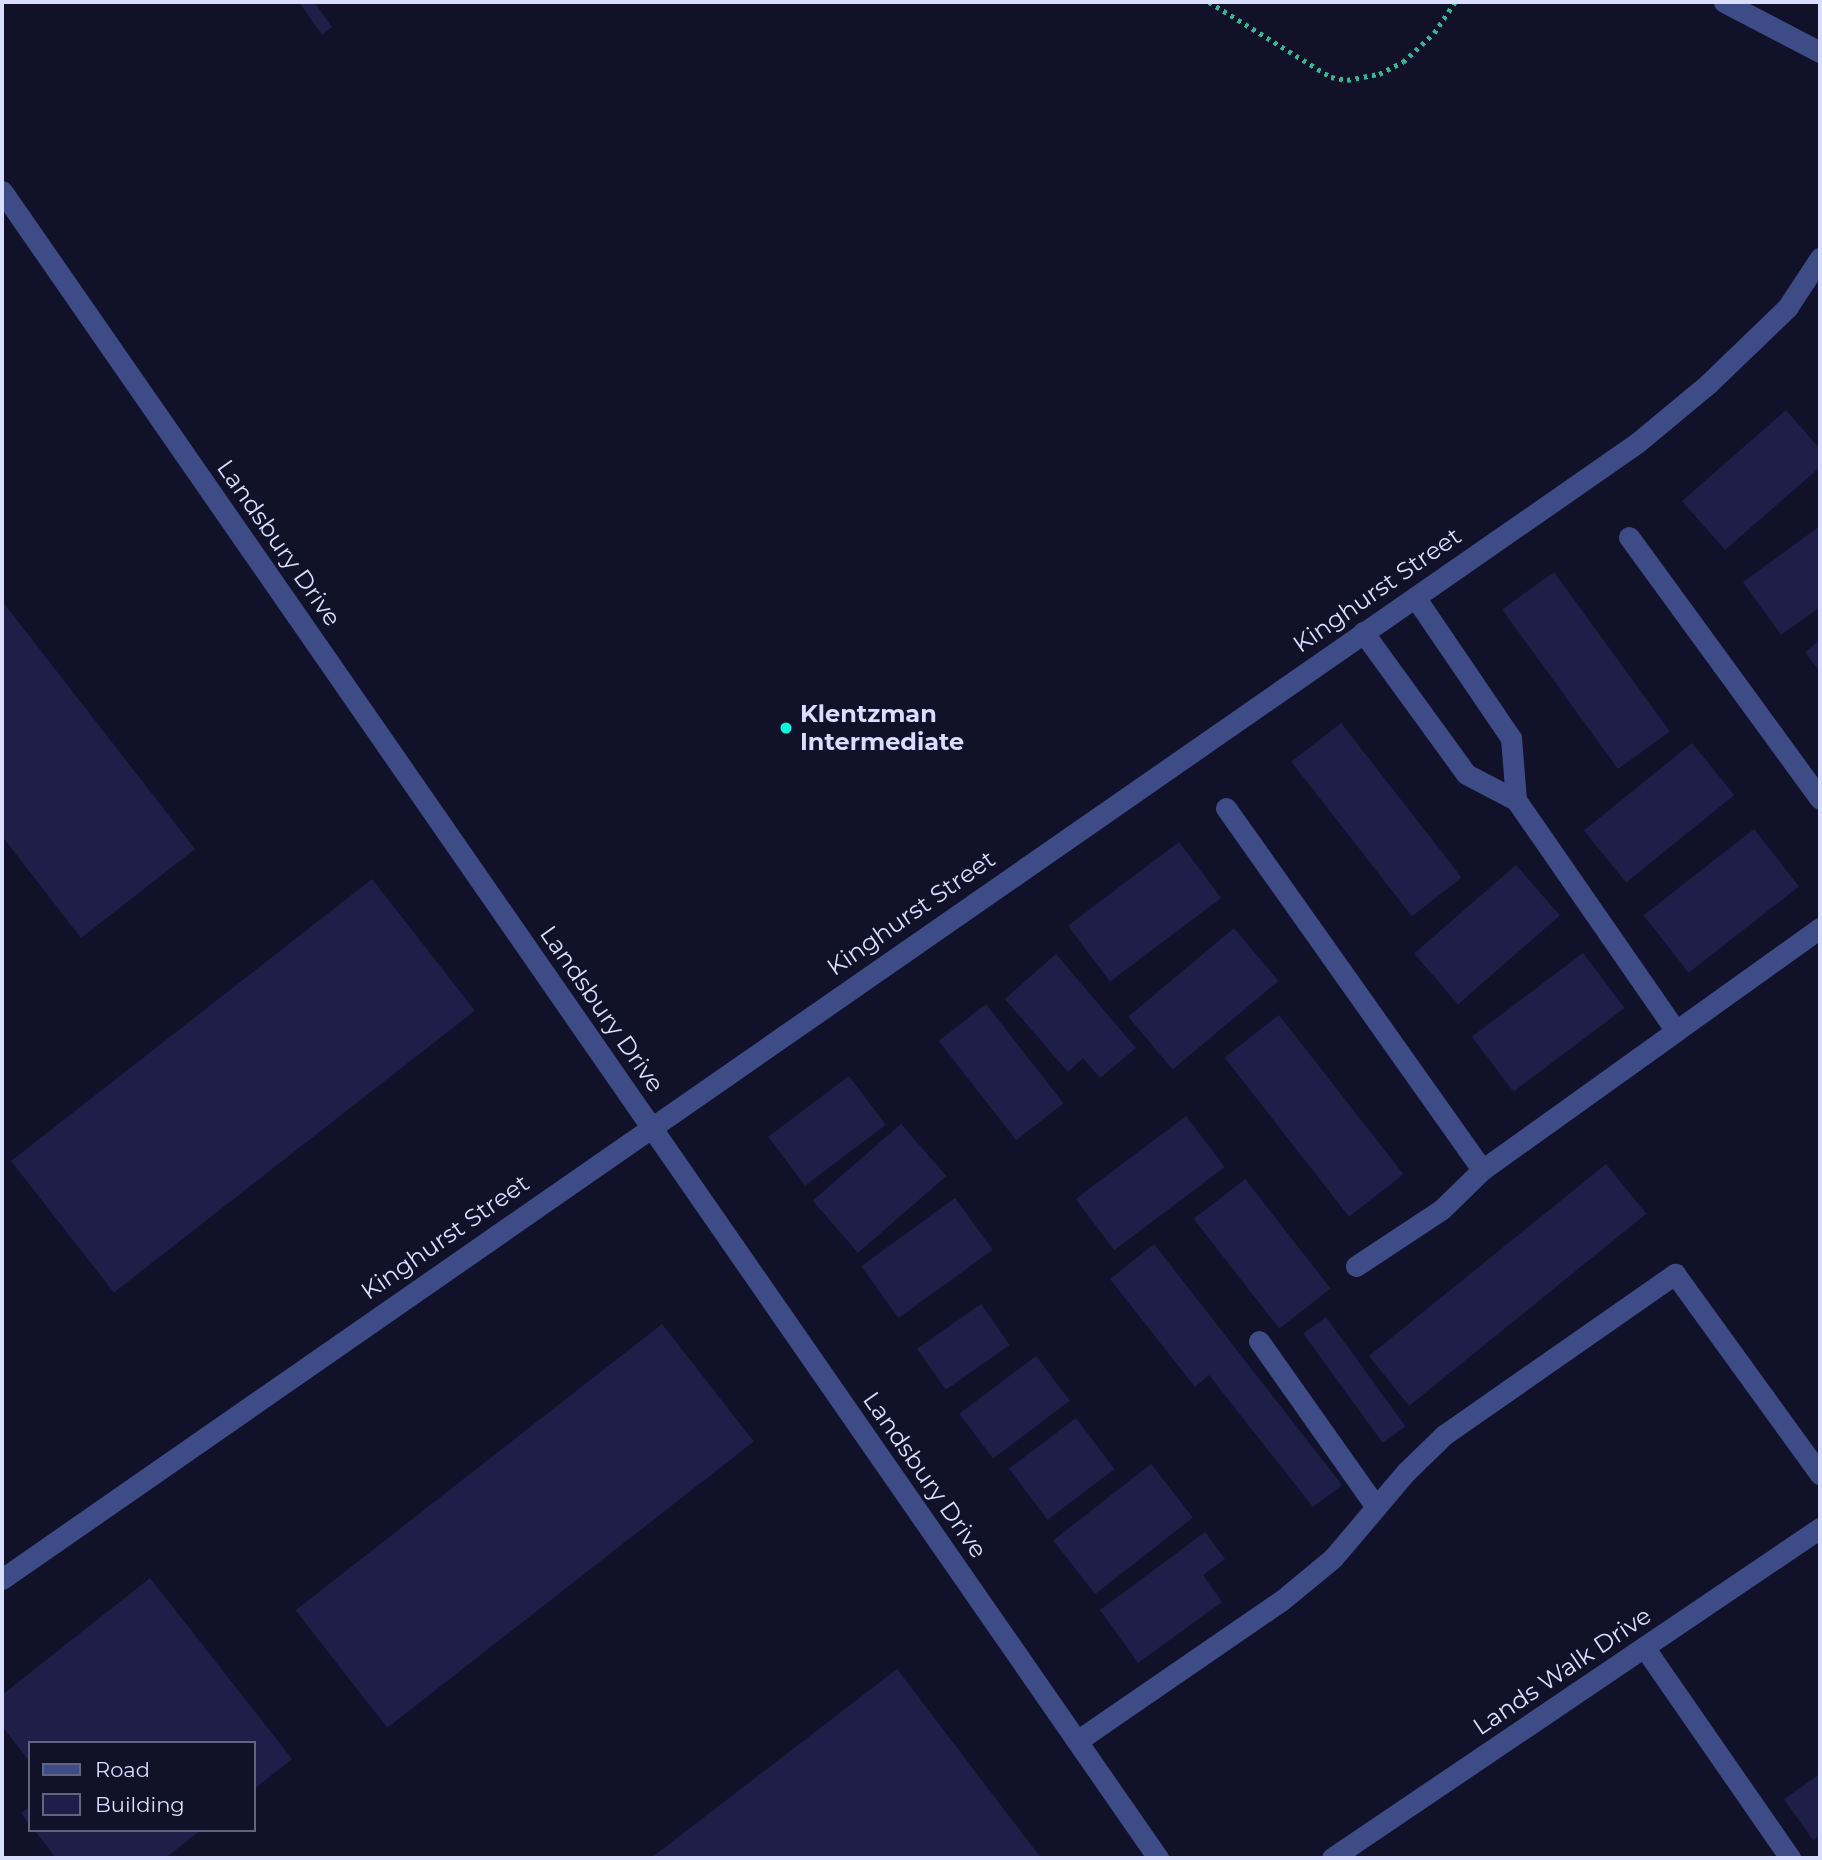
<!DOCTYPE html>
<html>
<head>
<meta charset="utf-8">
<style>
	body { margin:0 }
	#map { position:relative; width:1822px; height:1860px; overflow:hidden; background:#111229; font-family:Montserrat,sans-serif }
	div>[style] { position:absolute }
	.building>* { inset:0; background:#1d1f49; transform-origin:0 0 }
	.path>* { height:4.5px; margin-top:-2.25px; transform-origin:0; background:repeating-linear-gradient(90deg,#33b991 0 3.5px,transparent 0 8.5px) }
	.minor>* { height:21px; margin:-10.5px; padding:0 10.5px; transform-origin:10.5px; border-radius:10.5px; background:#3d4c87 }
	.dots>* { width:19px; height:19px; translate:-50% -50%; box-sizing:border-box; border:4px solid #111229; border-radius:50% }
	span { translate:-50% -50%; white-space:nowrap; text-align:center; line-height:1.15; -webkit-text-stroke:5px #111229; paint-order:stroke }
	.street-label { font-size:24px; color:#dadefe }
	.poi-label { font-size:24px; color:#dadefe; font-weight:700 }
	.left { translate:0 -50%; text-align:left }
	.frame { position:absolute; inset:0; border:4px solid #dadefe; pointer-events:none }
	.legend { position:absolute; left:28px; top:1741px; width:228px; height:91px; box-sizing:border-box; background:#111229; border:2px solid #61647e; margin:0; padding:9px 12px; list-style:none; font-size:21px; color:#dadefe }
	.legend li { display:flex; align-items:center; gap:14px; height:35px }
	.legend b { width:35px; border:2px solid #61647e }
</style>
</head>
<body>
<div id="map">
	<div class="building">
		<div style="clip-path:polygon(299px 2px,314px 2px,332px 27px,322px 35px)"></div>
		<div style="clip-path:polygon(1786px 410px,1820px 449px,1820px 467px,1725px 550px,1682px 501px)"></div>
		<div style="clip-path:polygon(1820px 526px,1820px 607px,1781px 635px,1743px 582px)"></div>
		<div style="left:1554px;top:572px;width:197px;height:64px;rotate:54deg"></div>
		<div style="clip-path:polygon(2px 601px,195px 849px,81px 938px,2px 836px)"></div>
		<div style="clip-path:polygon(1820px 640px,1820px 672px,1805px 652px)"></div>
		<div style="left:1341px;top:723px;width:196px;height:63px;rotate:52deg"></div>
		<div style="left:1692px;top:743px;width:67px;height:139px;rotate:51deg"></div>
		<div style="left:1754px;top:829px;width:73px;height:140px;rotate:52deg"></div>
		<div style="left:1179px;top:842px;width:70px;height:139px;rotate:53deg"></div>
		<div style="left:1516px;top:865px;width:67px;height:135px;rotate:49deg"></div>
		<div style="left:372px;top:879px;width:167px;height:458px;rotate:52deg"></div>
		<div style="left:1234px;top:928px;width:69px;height:138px;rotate:50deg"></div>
		<div style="left:1583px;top:953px;width:69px;height:139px;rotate:53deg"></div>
		<div style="clip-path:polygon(1056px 954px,1136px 1048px,1100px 1078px,1083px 1058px,1068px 1072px,1005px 999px)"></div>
		<div style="left:986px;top:1004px;width:126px;height:60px;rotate:52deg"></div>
		<div style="left:1279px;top:1015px;width:202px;height:69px;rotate:52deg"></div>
		<div style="left:849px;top:1076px;width:61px;height:101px;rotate:53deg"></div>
		<div style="left:1186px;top:1116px;width:64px;height:138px;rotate:53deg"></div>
		<div style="left:901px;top:1124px;width:69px;height:117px;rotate:49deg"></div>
		<div style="left:1606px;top:1164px;width:64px;height:305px;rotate:51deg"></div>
		<div style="left:1245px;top:1179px;width:139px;height:65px;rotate:52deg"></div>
		<div style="left:955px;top:1198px;width:64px;height:116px;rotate:54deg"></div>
		<div style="clip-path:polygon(1154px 1244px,1342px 1485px,1313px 1507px,1209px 1375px,1195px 1387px,1110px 1279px)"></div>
		<div style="left:981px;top:1304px;width:50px;height:78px;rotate:55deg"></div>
		<div style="left:1326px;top:1317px;width:135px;height:28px;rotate:54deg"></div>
		<div style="left:662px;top:1324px;width:149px;height:465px;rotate:52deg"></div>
		<div style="left:1036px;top:1356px;width:56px;height:96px;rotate:53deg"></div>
		<div style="left:1076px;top:1418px;width:64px;height:84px;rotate:53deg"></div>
		<div style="left:1151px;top:1464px;width:68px;height:124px;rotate:52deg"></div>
		<div style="clip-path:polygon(1205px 1532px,1225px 1559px,1203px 1575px,1222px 1602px,1138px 1663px,1100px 1610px)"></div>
		<div style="clip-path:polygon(150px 1578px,292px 1759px,254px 1789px,254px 1743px,30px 1743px,30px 1762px,2px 1726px,2px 1695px)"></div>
		<div style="clip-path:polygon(897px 1669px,1041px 1858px,651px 1858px)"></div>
		<div style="clip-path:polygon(1820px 1774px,1820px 1836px,1813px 1840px,1784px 1799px)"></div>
		<div style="clip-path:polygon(30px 1807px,30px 1825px,21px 1813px)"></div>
		<div style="clip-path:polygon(34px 1830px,201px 1830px,165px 1858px,56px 1858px)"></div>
	</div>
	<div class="path">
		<div style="left:1209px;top:2px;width:143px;rotate:31.6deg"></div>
		<div style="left:1331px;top:77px;width:16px;rotate:11deg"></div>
		<div style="left:1347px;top:80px;width:33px;rotate:-11deg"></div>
		<div style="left:1379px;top:74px;width:27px;rotate:-27deg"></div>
		<div style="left:1403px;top:62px;width:42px;rotate:-43.1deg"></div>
		<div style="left:1434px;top:33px;width:37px;rotate:-56deg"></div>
	</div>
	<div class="minor">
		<div style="left:1724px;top:2px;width:108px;rotate:27.5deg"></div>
		<div style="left:2px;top:191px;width:2029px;rotate:55.26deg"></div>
		<div style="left:1629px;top:537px;width:324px;rotate:53.9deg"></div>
		<div style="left:1415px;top:597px;width:171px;rotate:55.8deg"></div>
		<div style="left:1511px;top:738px;width:62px;rotate:85.4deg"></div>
		<div style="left:1363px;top:632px;width:175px;rotate:54deg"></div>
		<div style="left:1466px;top:774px;width:56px;rotate:27.5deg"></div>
		<div style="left:1516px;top:800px;width:281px;rotate:55.3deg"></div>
		<div style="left:1676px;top:1031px;width:177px;rotate:-35.6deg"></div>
		<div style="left:1226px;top:808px;width:443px;rotate:54.7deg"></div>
		<div style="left:1482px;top:1170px;width:239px;rotate:-35.6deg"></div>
		<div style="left:1356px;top:1266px;width:102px;rotate:-33.4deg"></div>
		<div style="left:1441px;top:1210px;width:57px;rotate:-44.3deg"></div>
		<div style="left:1259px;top:1341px;width:203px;rotate:54.8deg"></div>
		<div style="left:2px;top:1579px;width:1991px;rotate:-34.79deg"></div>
		<div style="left:1637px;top:443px;width:92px;rotate:-39.7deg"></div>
		<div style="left:1708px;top:384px;width:110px;rotate:-43.9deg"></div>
		<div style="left:1787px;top:308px;width:60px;rotate:-56.6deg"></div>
		<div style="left:1644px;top:1647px;width:257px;rotate:55.3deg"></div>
		<div style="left:1077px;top:1741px;width:247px;rotate:-34.5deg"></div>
		<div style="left:1281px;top:1601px;width:67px;rotate:-39.6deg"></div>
		<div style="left:1333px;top:1558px;width:113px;rotate:-49.7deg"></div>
		<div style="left:1406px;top:1472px;width:53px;rotate:-44.2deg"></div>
		<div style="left:1444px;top:1435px;width:282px;rotate:-34.9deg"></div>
		<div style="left:1675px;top:1274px;width:247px;rotate:54.1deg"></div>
		<div style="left:1332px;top:1858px;width:589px;rotate:-34.07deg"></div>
	</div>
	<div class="dots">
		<div style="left:786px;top:728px;background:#0afada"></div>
	</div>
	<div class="street-label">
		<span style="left:279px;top:543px;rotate:55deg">Landsbury Drive</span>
		<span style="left:1377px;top:590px;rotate:-35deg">Kinghurst Street</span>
		<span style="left:911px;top:913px;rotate:-35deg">Kinghurst Street</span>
		<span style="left:602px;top:1009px;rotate:55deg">Landsbury Drive</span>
		<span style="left:445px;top:1237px;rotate:-35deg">Kinghurst Street</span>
		<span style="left:925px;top:1475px;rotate:55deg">Landsbury Drive</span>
		<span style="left:1562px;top:1671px;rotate:-34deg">Lands Walk Drive</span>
	</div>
	<div class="poi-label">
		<span class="left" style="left:800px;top:728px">Klentzman<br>Intermediate</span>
	</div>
	<div class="frame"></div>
	<ul class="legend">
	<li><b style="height:9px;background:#3d4c87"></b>Road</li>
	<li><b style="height:19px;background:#1d1f49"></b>Building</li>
	</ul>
</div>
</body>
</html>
